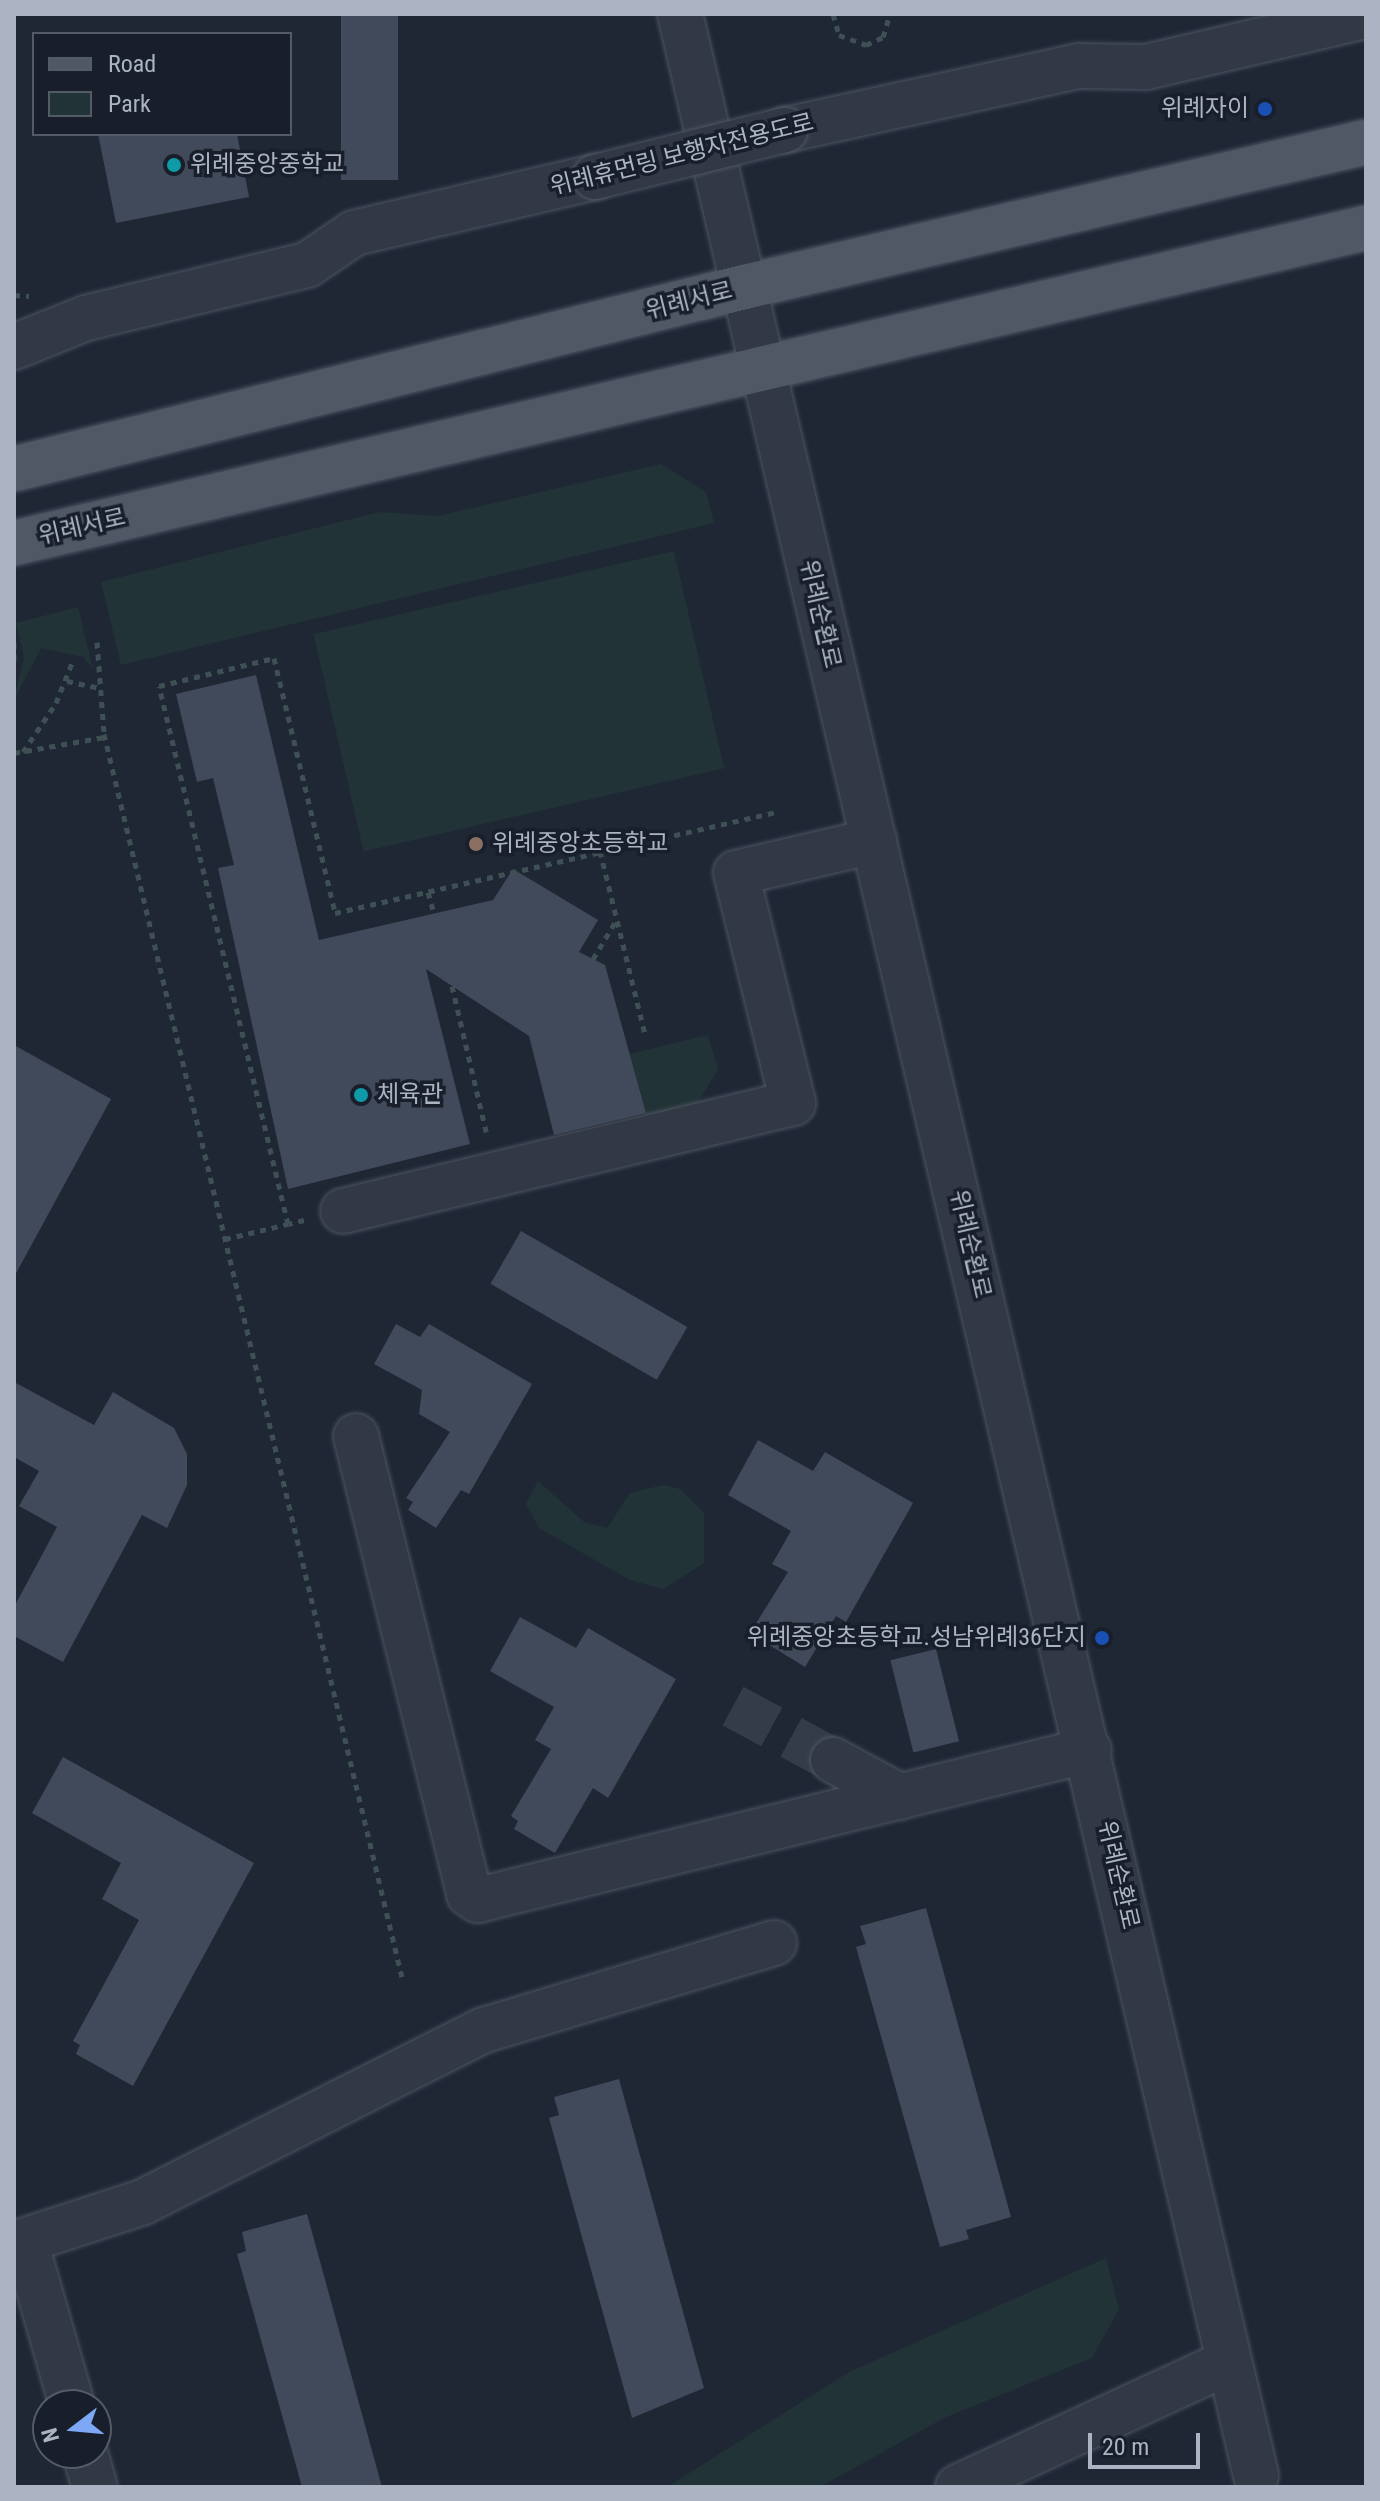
<!DOCTYPE html>
<html>
<head>
<meta charset="utf-8">
<style>
	body { margin:0 }
	#map { position:relative; width:1380px; height:2501px; overflow:hidden; background:#1f2735; font-family:"Roboto Condensed","Noto Sans KR",sans-serif }
	div>[style] { position:absolute }
	.green>* { inset:0; background:#213336; transform-origin:0 0 }
	.building>* { inset:0; background:#404a5a; transform-origin:0 0 }
	.minor-tunnel>* { height:44px; margin-top:-22px; transform-origin:0; background:repeating-linear-gradient(90deg,#343c4a 0 44px,transparent 0 66px) }
	.path>* { height:5px; margin-top:-2.5px; transform-origin:0; background:repeating-linear-gradient(90deg,#3e5053 0 6px,transparent 0 12px) }
	.roads { filter:drop-shadow(0 0 2px #4d5461) drop-shadow(0 0 2px #4d5461) }
	.minor>* { height:44px; margin:-22px; padding:0 22px; transform-origin:22px; border-radius:22px; background:#323945 }
	.major>* { height:44px; margin:-22px; padding:0 22px; transform-origin:22px; border-radius:22px; background:#505866 }
	.bridges { filter:drop-shadow(0 0 2px #4d5461) drop-shadow(0 0 2px #4d5461) }
	.minor-bridge>* { height:44px; margin:-22px; padding:0 22px; transform-origin:22px; border-radius:22px; background:#323945 }
	.dots>* { width:22px; height:22px; translate:-50% -50%; box-sizing:border-box; border:4px solid #181f2a; border-radius:50% }
	span { translate:-50% -50%; white-space:nowrap; text-align:center; line-height:1.15; -webkit-text-stroke:7px #181f2a; paint-order:stroke }
	.poi-label { font-size:24px; color:#acb4c3 }
	.right { translate:-100% -50%; text-align:right }
	.left { translate:0 -50%; text-align:left }
	.street-label { font-size:24px; color:#acb4c3 }
	.frame { position:absolute; inset:0; border:16px solid #acb4c3; pointer-events:none }
	.legend { position:absolute; left:32px; top:32px; width:260px; height:104px; box-sizing:border-box; background:#181f2a; border:2px solid #535b67; margin:0; padding:10px 14px; list-style:none; font-size:24px; color:#acb4c3 }
	.legend li { display:flex; align-items:center; gap:16px; height:40px }
	.legend b { width:40px; border:2px solid #535b67 }
	.north { position:absolute; left:32px; top:2389px; width:80px; height:80px; box-sizing:border-box; background:#181f2a; border:2px solid #535b67; border-radius:50%; rotate:254deg; font-size:22px; font-weight:700; line-height:32px; text-align:center; color:#acb4c3 }
	.north::after { content:''; display:block; margin:auto; width:28px; height:36px; background:#7da8f6; clip-path:polygon(50% 0,100% 100%,50% 72%,0 100%) }
	.scale { position:absolute; left:1088px; top:2433px; width:112px; height:36px; box-sizing:border-box; border:4px solid #acb4c3; border-top:0; padding-left:10px; font-size:24px; line-height:28px; white-space:nowrap; color:#acb4c3; -webkit-text-stroke:6px #181f2a; paint-order:stroke }
</style>
</head>
<body>
<div id="map">
	<div class="green">
		<div style="clip-path:polygon(661px 464px,706px 492px,714px 523px,121px 665px,101px 582px,380px 512px,438px 516px)"></div>
		<div style="left:674px;top:551px;width:223px;height:370px;rotate:77deg"></div>
		<div style="clip-path:polygon(78px 607px,93px 669px,83px 657px,41px 648px,14px 700px,24px 657px,16px 623px)"></div>
		<div style="clip-path:polygon(708px 1035px,718px 1069px,695px 1108px,648px 1120px,630px 1054px)"></div>
		<div style="clip-path:polygon(538px 1481px,584px 1522px,607px 1528px,630px 1493px,663px 1485px,680px 1489px,704px 1513px,704px 1563px,663px 1589px,630px 1580px,539px 1528px,526px 1504px)"></div>
		<div style="clip-path:polygon(1106px 2258px,1119px 2309px,1092px 2358px,944px 2418px,820px 2487px,667px 2487px,849px 2372px)"></div>
	</div>
	<div class="building">
		<div style="left:341px;top:14px;width:57px;height:166px"></div>
		<div style="clip-path:polygon(98px 134px,237px 134px,249px 197px,116px 223px)"></div>
		<div style="clip-path:polygon(256px 675px,319px 940px,493px 900px,513px 869px,598px 920px,579px 952px,605px 965px,646px 1113px,554px 1135px,529px 1036px,426px 969px,470px 1144px,288px 1189px,218px 868px,234px 865px,213px 778px,197px 782px,176px 694px)"></div>
		<div style="clip-path:polygon(14px 1045px,111px 1099px,14px 1277px)"></div>
		<div style="left:521px;top:1231px;width:192px;height:61px;rotate:30deg"></div>
		<div style="clip-path:polygon(396px 1324px,420px 1337px,429px 1324px,532px 1384px,469px 1494px,461px 1490px,436px 1528px,408px 1510px,413px 1502px,406px 1498px,450px 1432px,419px 1414px,422px 1390px,374px 1364px)"></div>
		<div style="clip-path:polygon(14px 1382px,94px 1425px,113px 1392px,174px 1428px,187px 1454px,187px 1485px,167px 1528px,142px 1515px,63px 1662px,14px 1636px,14px 1607px,57px 1527px,19px 1506px,39px 1471px,14px 1457px)"></div>
		<div style="clip-path:polygon(758px 1440px,813px 1471px,825px 1452px,913px 1503px,846px 1622px,836px 1616px,805px 1667px,758px 1638px,763px 1630px,755px 1625px,788px 1572px,772px 1564px,791px 1531px,728px 1495px)"></div>
		<div style="clip-path:polygon(520px 1617px,576px 1648px,588px 1628px,676px 1679px,608px 1798px,593px 1788px,555px 1853px,514px 1829px,518px 1821px,511px 1816px,551px 1749px,535px 1740px,554px 1707px,490px 1671px)"></div>
		<div style="left:936px;top:1649px;width:95px;height:47px;rotate:76deg"></div>
		<div style="clip-path:polygon(63px 1757px,254px 1863px,133px 2086px,76px 2054px,80px 2045px,73px 2041px,139px 1920px,102px 1899px,121px 1863px,32px 1813px)"></div>
		<div style="clip-path:polygon(926px 1908px,1011px 2217px,966px 2230px,969px 2239px,940px 2247px,856px 1947px,866px 1944px,860px 1926px)"></div>
		<div style="clip-path:polygon(619px 2079px,704px 2388px,632px 2418px,549px 2118px,559px 2115px,554px 2097px)"></div>
		<div style="clip-path:polygon(307px 2214px,382px 2487px,302px 2487px,237px 2254px,246px 2251px,242px 2232px)"></div>
	</div>
	<div class="minor-tunnel">
		<div style="left:733px;top:1706px;width:114px;rotate:28.4deg"></div>
	</div>
	<div class="path">
		<div style="left:833px;top:14px;width:22px;rotate:74deg"></div>
		<div style="left:839px;top:35px;width:29px;rotate:20deg"></div>
		<div style="left:866px;top:45px;width:19px;rotate:-25deg"></div>
		<div style="left:883px;top:37px;width:24px;rotate:-73deg"></div>
		<div style="left:14px;top:295px;width:15px;rotate:4deg"></div>
		<div style="left:14px;top:642px;width:22px;rotate:90deg"></div>
		<div style="left:97px;top:642px;width:92px;rotate:85.6deg"></div>
		<div style="left:104px;top:734px;width:1278px;rotate:76.52deg"></div>
		<div style="left:67px;top:681px;width:35px;rotate:12deg"></div>
		<div style="left:23px;top:752px;width:59px;rotate:-56deg"></div>
		<div style="left:56px;top:703px;width:48px;rotate:-68.2deg"></div>
		<div style="left:14px;top:753px;width:92px;rotate:-10deg"></div>
		<div style="left:600px;top:851px;width:188px;rotate:76.2deg"></div>
		<div style="left:428px;top:892px;width:18px;rotate:74deg"></div>
		<div style="left:593px;top:959px;width:47px;rotate:-59deg"></div>
		<div style="left:452px;top:986px;width:153px;rotate:76.8deg"></div>
		<div style="left:304px;top:1220px;width:16px;rotate:166deg"></div>
		<div style="left:288px;top:1224px;width:553px;rotate:-103.48deg"></div>
		<div style="left:159px;top:686px;width:118px;rotate:-13.7deg"></div>
		<div style="left:274px;top:658px;width:262px;rotate:76.5deg"></div>
		<div style="left:335px;top:913px;width:451px;rotate:-12.9deg"></div>
		<div style="left:225px;top:1239px;width:65px;rotate:-13.4deg"></div>
	</div>
	<div class="roads">
		<div class="minor">
			<div style="left:680px;top:14px;width:2528px;rotate:76.83deg"></div>
			<div style="left:785px;top:130px;width:301px;rotate:-12.3deg"></div>
			<div style="left:1079px;top:66px;width:67px;rotate:0.9deg"></div>
			<div style="left:1146px;top:67px;width:226px;rotate:-13.1deg"></div>
			<div style="left:14px;top:347px;width:78px;rotate:-21.9deg"></div>
			<div style="left:86px;top:318px;width:227px;rotate:-13.5deg"></div>
			<div style="left:307px;top:265px;width:57px;rotate:-34.2deg"></div>
			<div style="left:354px;top:233px;width:247px;rotate:-13.1deg"></div>
			<div style="left:343px;top:1211px;width:463px;rotate:-13.5deg"></div>
			<div style="left:793px;top:1103px;width:237px;rotate:-103.9deg"></div>
			<div style="left:736px;top:873px;width:142px;rotate:-13.1deg"></div>
			<div style="left:356px;top:1436px;width:472px;rotate:76.1deg"></div>
			<div style="left:469px;top:1894px;width:11px;rotate:34deg"></div>
			<div style="left:478px;top:1900px;width:629px;rotate:-13.79deg"></div>
			<div style="left:833px;top:1760px;width:77px;rotate:28.6deg"></div>
			<div style="left:25px;top:2241px;width:171px;rotate:74deg"></div>
			<div style="left:14px;top:2244px;width:136px;rotate:-18deg"></div>
			<div style="left:143px;top:2202px;width:382px;rotate:-26.8deg"></div>
			<div style="left:484px;top:2030px;width:303px;rotate:-16.7deg"></div>
			<div style="left:85px;top:2453px;width:35px;rotate:74deg"></div>
			<div style="left:958px;top:2487px;width:298px;rotate:-24.8deg"></div>
		</div>
		<div class="major">
			<div style="left:14px;top:469px;width:752px;rotate:-14deg"></div>
			<div style="left:744px;top:287px;width:639px;rotate:-13.12deg"></div>
			<div style="left:14px;top:543px;width:1388px;rotate:-13.12deg"></div>
		</div>
	</div>
	<div class="bridges">
		<div class="minor-bridge">
			<div style="left:595px;top:177px;width:196px;rotate:-13.9deg"></div>
		</div>
	</div>
	<div class="dots">
		<div style="left:1265px;top:109px;background:#1a4fb4"></div>
		<div style="left:174px;top:165px;background:#0f9aa8"></div>
		<div style="left:476px;top:844px;background:#8d6e63"></div>
		<div style="left:361px;top:1095px;background:#0f9aa8"></div>
		<div style="left:1102px;top:1638px;background:#1a4fb4"></div>
	</div>
	<div class="poi-label">
		<span class="right" style="left:1249px;top:109px">위례자이</span>
		<span class="left" style="left:190px;top:165px">위례중앙중학교</span>
		<span class="left" style="left:492px;top:844px">위례중앙초등학교</span>
		<span class="left" style="left:377px;top:1095px">체육관</span>
		<span class="right" style="left:1086px;top:1638px">위례중앙초등학교.성남위례36단지</span>
	</div>
	<div class="street-label">
		<span style="left:682px;top:155px;rotate:-14deg">위례휴먼링 보행자전용도로</span>
		<span style="left:689px;top:301px;rotate:-14deg">위례서로</span>
		<span style="left:82px;top:527px;rotate:-13deg">위례서로</span>
		<span style="left:820px;top:614px;rotate:77deg">위례순환로</span>
		<span style="left:970px;top:1244px;rotate:77deg">위례순환로</span>
		<span style="left:1118px;top:1875px;rotate:77deg">위례순환로</span>
	</div>
	<div class="frame"></div>
	<ul class="legend">
	<li><b style="height:10px;background:#505866"></b>Road</li>
	<li><b style="height:22px;background:#213336"></b>Park</li>
	</ul>
	<div class="north">N</div>
	<div class="scale">20 m</div>
</div>
</body>
</html>
